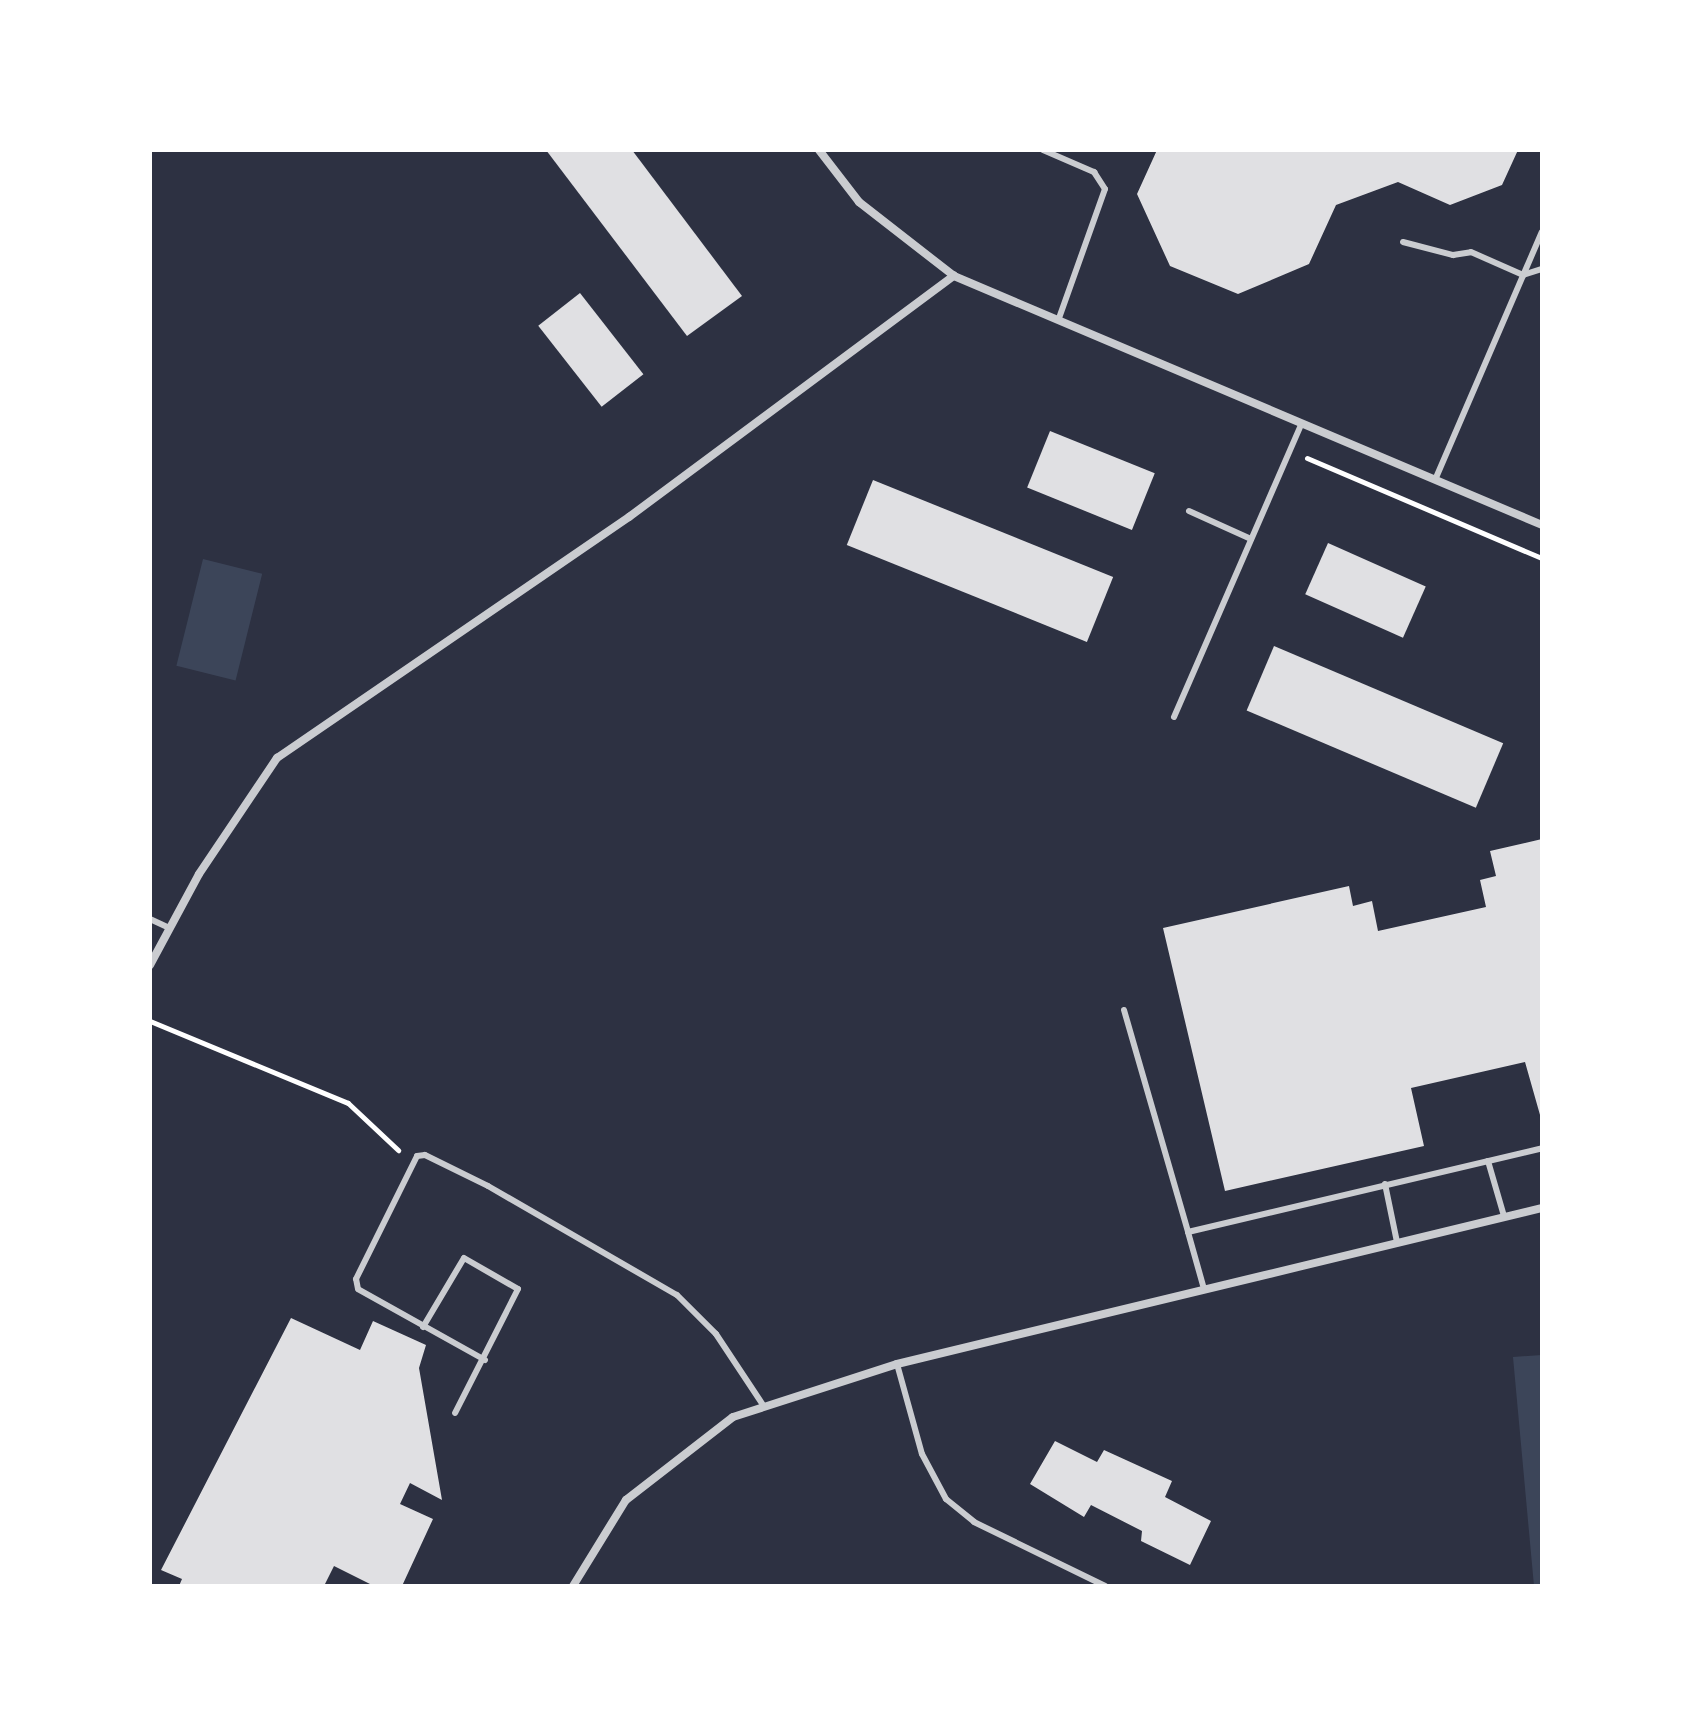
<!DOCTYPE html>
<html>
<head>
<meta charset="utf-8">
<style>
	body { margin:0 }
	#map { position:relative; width:1692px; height:1736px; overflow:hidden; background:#2d3142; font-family:"PT Serif",serif }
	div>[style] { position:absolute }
	.green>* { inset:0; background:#3c4559; transform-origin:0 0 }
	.building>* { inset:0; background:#e0e0e3; transform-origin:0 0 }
	.path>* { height:5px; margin:-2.5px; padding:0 2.5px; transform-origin:2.5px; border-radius:2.5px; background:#fff }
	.service>* { height:6px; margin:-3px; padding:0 3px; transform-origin:3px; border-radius:3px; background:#caccd0 }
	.minor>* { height:8px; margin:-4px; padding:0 4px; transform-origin:4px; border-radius:4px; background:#caccd0 }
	span { translate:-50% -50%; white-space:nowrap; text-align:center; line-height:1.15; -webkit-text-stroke:6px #fff; paint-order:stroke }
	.frame { position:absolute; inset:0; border:152px solid #fff; pointer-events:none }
</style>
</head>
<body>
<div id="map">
	<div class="green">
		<div style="left:203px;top:559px;width:61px;height:110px;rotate:14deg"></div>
		<div style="clip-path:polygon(1542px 1355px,1542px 1586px,1534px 1586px,1513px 1357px)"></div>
	</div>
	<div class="building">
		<div style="clip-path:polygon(546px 150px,632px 150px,742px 296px,687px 336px)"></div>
		<div style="clip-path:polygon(1157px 150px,1518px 150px,1502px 185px,1450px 205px,1398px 182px,1336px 205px,1309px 264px,1238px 294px,1170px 266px,1137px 194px)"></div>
		<div style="left:580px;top:293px;width:103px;height:53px;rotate:52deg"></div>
		<div style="left:1050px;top:431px;width:113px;height:61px;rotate:22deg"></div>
		<div style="left:873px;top:480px;width:259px;height:70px;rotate:22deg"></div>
		<div style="left:1328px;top:543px;width:107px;height:56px;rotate:24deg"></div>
		<div style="left:1274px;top:646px;width:249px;height:70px;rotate:23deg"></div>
		<div style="clip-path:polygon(1542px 839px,1542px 1122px,1525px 1062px,1411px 1088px,1424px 1146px,1225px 1191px,1163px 928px,1349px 886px,1353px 906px,1372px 901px,1378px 931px,1486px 907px,1480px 880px,1496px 876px,1490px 851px)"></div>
		<div style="clip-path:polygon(291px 1318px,360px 1350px,373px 1321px,426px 1345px,419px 1368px,442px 1500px,410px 1483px,400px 1504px,433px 1519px,402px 1586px,374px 1586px,334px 1566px,324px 1586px,179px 1586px,182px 1579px,161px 1570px)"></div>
		<div style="clip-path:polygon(1055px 1441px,1097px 1462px,1104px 1450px,1172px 1481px,1165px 1497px,1211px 1521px,1190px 1565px,1141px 1541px,1142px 1531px,1091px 1505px,1084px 1517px,1030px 1484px)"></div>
	</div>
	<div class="path">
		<div style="left:1307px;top:458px;width:255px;rotate:23.1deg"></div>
		<div style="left:150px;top:1021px;width:214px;rotate:22.5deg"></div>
		<div style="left:348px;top:1103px;width:69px;rotate:43.2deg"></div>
	</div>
	<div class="service">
		<div style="left:1043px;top:150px;width:56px;rotate:23.3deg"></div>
		<div style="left:1094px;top:172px;width:20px;rotate:57deg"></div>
		<div style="left:1105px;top:189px;width:137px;rotate:109.6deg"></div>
		<div style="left:1403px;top:242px;width:52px;rotate:14.6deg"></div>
		<div style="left:1453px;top:255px;width:18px;rotate:-9deg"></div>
		<div style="left:1471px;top:252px;width:57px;rotate:23.9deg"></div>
		<div style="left:1523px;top:275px;width:20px;rotate:-18deg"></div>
		<div style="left:1435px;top:480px;width:270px;rotate:-66.7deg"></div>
		<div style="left:1189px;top:511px;width:68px;rotate:24.3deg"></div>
		<div style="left:1174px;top:717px;width:318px;rotate:-66.5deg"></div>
		<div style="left:150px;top:919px;width:19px;rotate:25deg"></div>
		<div style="left:1124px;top:1010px;width:231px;rotate:73.9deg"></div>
		<div style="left:1488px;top:1161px;width:57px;rotate:73.8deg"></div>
		<div style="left:1385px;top:1184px;width:59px;rotate:78.3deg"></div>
		<div style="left:1204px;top:1289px;width:59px;rotate:-105.7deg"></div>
		<div style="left:1188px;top:1232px;width:364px;rotate:-13.3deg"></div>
		<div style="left:423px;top:1327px;width:80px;rotate:-59.3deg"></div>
		<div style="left:464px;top:1258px;width:62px;rotate:29.9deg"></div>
		<div style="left:518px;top:1289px;width:139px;rotate:116.9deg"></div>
		<div style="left:485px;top:1360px;width:145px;rotate:-150.8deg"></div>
		<div style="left:358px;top:1289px;width:10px;rotate:-101deg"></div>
		<div style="left:356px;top:1279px;width:137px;rotate:-63.6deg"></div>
		<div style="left:417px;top:1156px;width:8px;rotate:-7deg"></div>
		<div style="left:425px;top:1155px;width:70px;rotate:26.2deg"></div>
		<div style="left:488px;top:1186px;width:218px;rotate:30deg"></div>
		<div style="left:677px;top:1295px;width:55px;rotate:45deg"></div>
		<div style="left:716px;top:1334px;width:85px;rotate:56.5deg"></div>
		<div style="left:897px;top:1364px;width:93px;rotate:74.5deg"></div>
		<div style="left:922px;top:1454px;width:51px;rotate:61.9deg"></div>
		<div style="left:946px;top:1499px;width:36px;rotate:39deg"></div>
		<div style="left:974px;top:1522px;width:146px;rotate:26deg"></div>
	</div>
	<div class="minor">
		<div style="left:819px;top:150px;width:66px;rotate:52.4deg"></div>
		<div style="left:859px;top:202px;width:120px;rotate:37.9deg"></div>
		<div style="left:954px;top:276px;width:639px;rotate:22.95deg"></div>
		<div style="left:150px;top:965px;width:103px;rotate:-61.7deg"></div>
		<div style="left:199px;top:874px;width:140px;rotate:-56.1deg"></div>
		<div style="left:277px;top:758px;width:427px;rotate:-34.4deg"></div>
		<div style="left:629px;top:517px;width:405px;rotate:-36.6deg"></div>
		<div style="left:573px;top:1586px;width:101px;rotate:-58.4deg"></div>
		<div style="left:626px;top:1500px;width:135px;rotate:-37.8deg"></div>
		<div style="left:733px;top:1417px;width:172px;rotate:-17.9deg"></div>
		<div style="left:897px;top:1364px;width:664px;rotate:-13.6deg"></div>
	</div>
	<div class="frame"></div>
</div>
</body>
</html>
